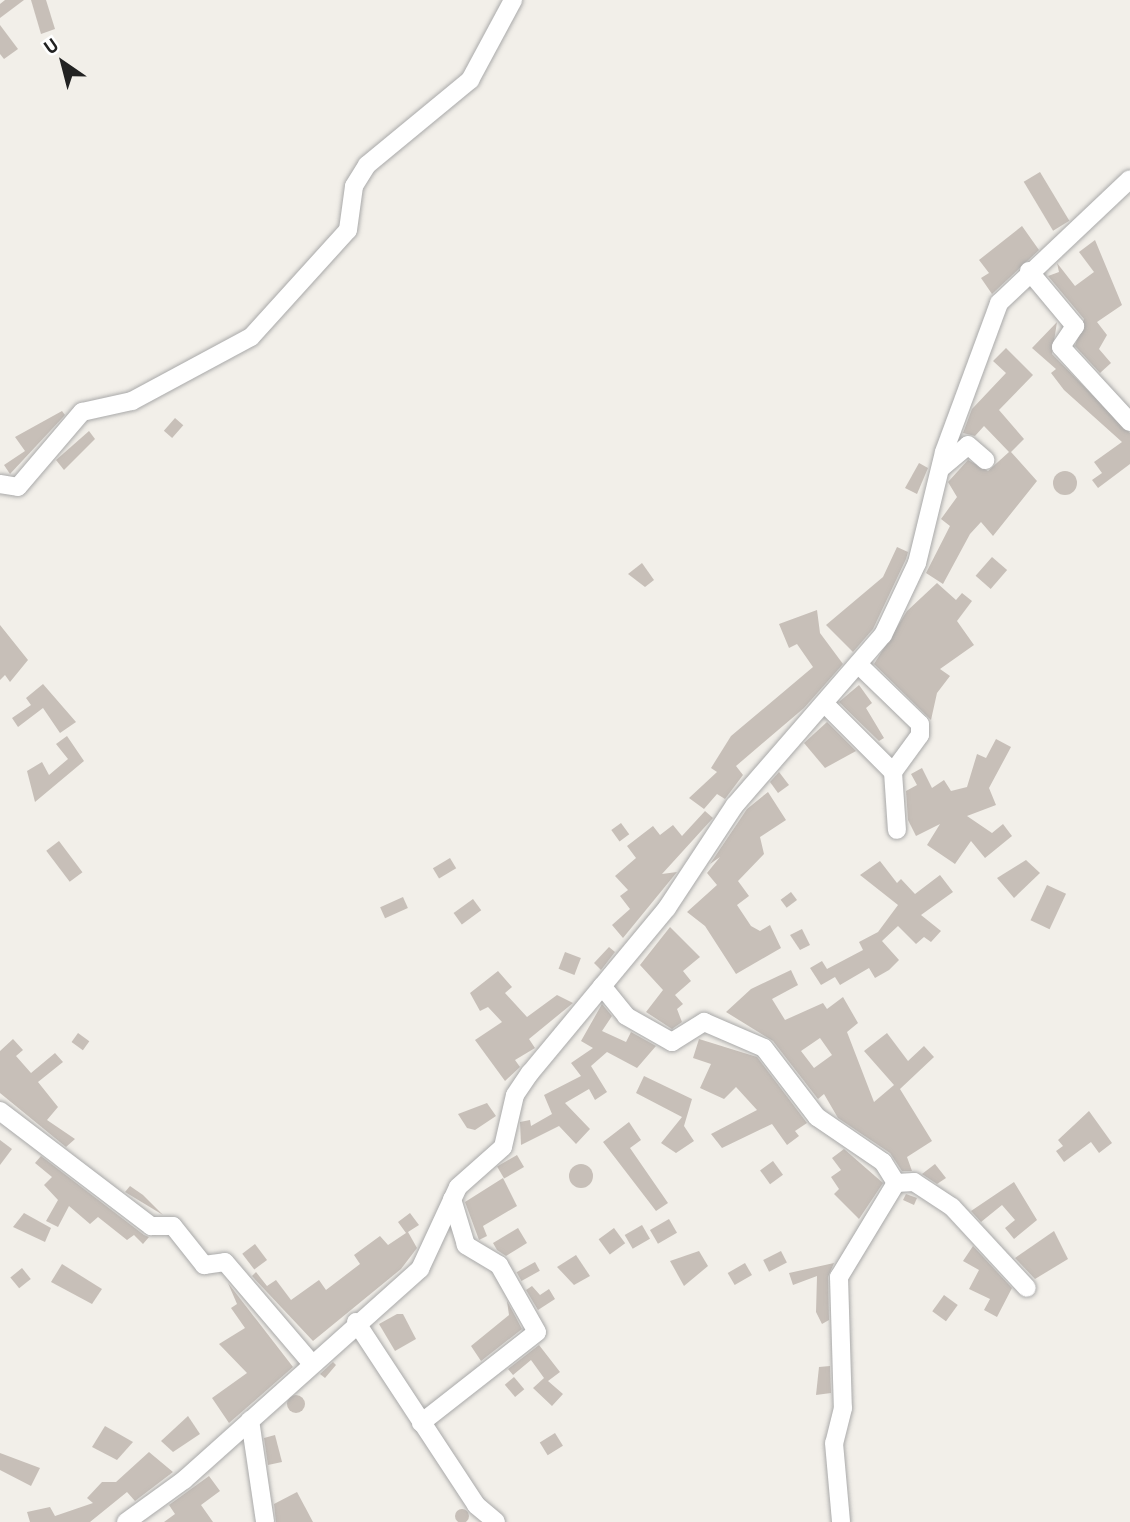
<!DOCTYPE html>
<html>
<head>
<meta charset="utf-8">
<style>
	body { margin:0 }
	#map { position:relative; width:1130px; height:1522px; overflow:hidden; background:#f2efe9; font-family:"PT Sans",sans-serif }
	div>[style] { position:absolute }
	.building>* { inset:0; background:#c7bfb8; transform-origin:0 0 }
	.round { border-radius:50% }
	.roads { filter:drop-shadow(0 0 2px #a9a9a9) drop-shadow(0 0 2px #a9a9a9) }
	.minor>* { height:18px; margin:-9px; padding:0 9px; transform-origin:9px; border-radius:9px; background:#fff }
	span { translate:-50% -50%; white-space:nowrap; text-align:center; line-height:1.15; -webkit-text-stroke:7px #fff; paint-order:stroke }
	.north { position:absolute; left:28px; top:28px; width:70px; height:70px; -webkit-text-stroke:5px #fff; paint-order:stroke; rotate:325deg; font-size:19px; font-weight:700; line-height:28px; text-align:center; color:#222 }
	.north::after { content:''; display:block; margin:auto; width:24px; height:32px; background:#222; clip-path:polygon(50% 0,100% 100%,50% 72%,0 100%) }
</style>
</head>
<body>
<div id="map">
	<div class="building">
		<div style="clip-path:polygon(5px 0,24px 0,0 18px,0 4px)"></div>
		<div style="clip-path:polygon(31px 0,46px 0,55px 29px,41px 34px)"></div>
		<div style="clip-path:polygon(0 25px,18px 49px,4px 59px,0 54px)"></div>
		<div style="left:1040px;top:172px;width:57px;height:19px;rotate:59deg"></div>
		<div style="clip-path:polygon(1022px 226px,1039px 250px,992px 294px,981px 278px,989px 273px,979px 260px)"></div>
		<div style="clip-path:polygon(1095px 240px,1122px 305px,1097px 322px,1107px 335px,1099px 349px,1111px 363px,1100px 373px,1075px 346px,1084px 319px,1048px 276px,1059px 272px,1057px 263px,1075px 286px,1094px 272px,1079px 252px)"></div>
		<div style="clip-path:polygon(1057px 322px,1052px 354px,1130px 433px,1130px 464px,1098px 488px,1092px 480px,1102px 473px,1094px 462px,1122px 442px,1064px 390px,1051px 373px,1056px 369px,1032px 348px)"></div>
		<div style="clip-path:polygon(1006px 348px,1033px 375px,999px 410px,1024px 439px,1011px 452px,1037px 481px,993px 536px,981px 522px,970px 534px,943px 584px,926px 573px,950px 526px,941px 519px,957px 497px,948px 482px,968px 460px,988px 471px,1009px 452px,984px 426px,975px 436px,963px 433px,972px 409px,1006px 373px,993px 361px)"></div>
		<div style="clip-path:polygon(62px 411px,65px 415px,10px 474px,4px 465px,25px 451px,15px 437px)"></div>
		<div style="left:175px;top:418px;width:11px;height:17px;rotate:41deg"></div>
		<div style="clip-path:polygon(89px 431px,95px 439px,64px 470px,56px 460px)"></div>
		<div style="clip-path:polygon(919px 463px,928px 468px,917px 494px,905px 488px)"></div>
		<div class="round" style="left:1053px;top:471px;width:24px;height:24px"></div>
		<div style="clip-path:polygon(897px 547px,908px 552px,906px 559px,873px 629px,853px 652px,826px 625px,883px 577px)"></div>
		<div style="left:992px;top:557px;width:20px;height:25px;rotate:41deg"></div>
		<div style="clip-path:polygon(642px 563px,654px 580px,645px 587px,628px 574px)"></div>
		<div style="clip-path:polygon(937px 583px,956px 600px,962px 593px,972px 601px,957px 621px,974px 645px,940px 669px,950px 676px,937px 693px,931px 720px,874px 664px,907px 611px)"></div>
		<div style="clip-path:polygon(817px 610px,820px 633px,843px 664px,804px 708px,736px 766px,743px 775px,725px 799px,717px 794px,704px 809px,689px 798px,717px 772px,711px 768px,731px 736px,813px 667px,797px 644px,789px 648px,779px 624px)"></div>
		<div style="clip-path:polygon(0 625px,28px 660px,10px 682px,5px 675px,0 680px)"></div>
		<div style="clip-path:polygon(43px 684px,76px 722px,60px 733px,43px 708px,18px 727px,12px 718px,31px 705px,26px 698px)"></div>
		<div style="clip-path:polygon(859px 685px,872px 703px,866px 708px,884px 738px,879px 741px,839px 702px)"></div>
		<div style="clip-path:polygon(827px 722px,856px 751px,825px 768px,804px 743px)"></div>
		<div style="clip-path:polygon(67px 736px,84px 761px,35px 802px,27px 771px,42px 762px,49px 775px,68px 759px,56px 744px)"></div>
		<div style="clip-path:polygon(996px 739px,1011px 747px,989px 788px,996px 805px,967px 816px,992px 833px,1003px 824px,1012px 836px,985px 858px,971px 841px,955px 864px,927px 845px,940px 824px,916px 836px,908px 820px,906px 791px,917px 785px,911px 774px,922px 768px,932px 788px,944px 780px,951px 791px,967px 787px,977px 754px,986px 758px)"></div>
		<div style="clip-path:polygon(779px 772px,789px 785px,778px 793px,770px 782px)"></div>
		<div style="clip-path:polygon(768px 792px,786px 820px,760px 837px,764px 854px,738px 881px,749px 896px,737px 905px,751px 926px,760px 931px,770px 925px,781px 948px,736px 974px,705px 926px,687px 912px,717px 885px,707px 873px,720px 857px,710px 864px,747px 809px)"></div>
		<div style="clip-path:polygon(705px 811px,713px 818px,662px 874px,677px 872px,623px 938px,612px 925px,630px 909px,620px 896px,628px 890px,615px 876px,636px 858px,627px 846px,653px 826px,660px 835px,673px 825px,682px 836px)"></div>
		<div style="left:621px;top:823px;width:14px;height:12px;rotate:54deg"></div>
		<div style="left:59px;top:841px;width:39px;height:16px;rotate:53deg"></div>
		<div style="left:450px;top:858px;width:12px;height:20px;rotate:59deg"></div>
		<div style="clip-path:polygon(1026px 860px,1040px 873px,1014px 898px,997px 878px)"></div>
		<div style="clip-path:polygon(880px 861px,897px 883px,901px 879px,915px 894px,940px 875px,953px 892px,921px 915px,941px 931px,931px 942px,924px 937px,916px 944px,898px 926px,882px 941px,899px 960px,889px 970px,875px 978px,869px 968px,840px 985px,835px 977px,821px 985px,810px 968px,822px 961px,827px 969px,863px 950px,859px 942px,878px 932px,898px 905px,860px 875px)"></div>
		<div style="left:1047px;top:885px;width:21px;height:39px;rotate:25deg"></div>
		<div style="left:791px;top:892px;width:10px;height:13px;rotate:53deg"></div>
		<div style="left:403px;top:897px;width:12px;height:25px;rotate:66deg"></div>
		<div style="left:473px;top:899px;width:14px;height:24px;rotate:54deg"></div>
		<div style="clip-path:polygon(670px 927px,700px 957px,683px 971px,691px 981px,675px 995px,683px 1004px,677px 1009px,682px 1022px,672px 1029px,646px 1012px,663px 990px,640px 965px)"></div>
		<div style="clip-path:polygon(802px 929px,810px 945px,800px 950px,790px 935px)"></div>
		<div style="clip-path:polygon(609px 947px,615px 952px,601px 970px,594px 963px)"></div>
		<div style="left:565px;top:952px;width:17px;height:18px;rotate:21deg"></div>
		<div style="clip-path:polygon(evenodd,791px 970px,798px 985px,772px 999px,785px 1020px,823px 1003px,827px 1009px,843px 997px,858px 1023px,847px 1032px,874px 1102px,894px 1085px,864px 1051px,887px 1033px,908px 1061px,924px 1046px,934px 1057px,900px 1089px,932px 1141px,907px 1157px,912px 1171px,902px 1171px,890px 1153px,838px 1118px,824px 1094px,818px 1099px,773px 1041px,726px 1012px,751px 989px,791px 970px,820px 1038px,832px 1055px,814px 1068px,801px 1051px,820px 1038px)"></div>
		<div style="clip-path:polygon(498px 971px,512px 987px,505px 993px,527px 1017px,557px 995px,573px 1003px,529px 1039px,535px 1048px,515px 1060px,520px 1067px,505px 1081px,475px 1040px,502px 1022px,488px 1007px,480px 1011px,470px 993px)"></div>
		<div style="clip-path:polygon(602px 1004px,612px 1016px,602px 1031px,626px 1042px,631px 1032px,656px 1046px,637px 1068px,607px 1052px,591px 1066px,607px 1092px,595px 1100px,589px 1089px,565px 1103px,590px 1129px,576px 1144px,559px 1126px,521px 1145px,520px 1122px,530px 1120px,531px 1126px,552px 1114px,544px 1095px,581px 1076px,571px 1063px,593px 1048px,581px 1041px)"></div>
		<div style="left:78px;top:1033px;width:14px;height:11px;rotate:36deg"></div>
		<div style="clip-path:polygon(13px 1039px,23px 1050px,16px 1056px,31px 1073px,55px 1053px,63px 1062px,38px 1082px,58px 1107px,47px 1120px,75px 1139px,66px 1147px,0 1093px,0 1051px)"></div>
		<div style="clip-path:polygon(699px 1039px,757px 1057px,807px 1123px,795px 1131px,799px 1136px,787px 1145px,772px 1124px,722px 1148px,711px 1134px,757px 1110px,736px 1087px,724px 1099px,700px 1088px,711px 1064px,693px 1058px)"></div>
		<div style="clip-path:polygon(644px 1076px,692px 1099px,684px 1126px,694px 1141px,676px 1153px,661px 1143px,682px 1117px,636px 1093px)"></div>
		<div style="clip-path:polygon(487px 1103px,496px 1116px,475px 1130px,467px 1128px,458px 1114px)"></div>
		<div style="clip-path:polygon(1089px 1111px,1112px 1143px,1099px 1153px,1091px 1142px,1064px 1162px,1056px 1151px,1063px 1146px,1058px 1140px)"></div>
		<div style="clip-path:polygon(629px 1122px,641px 1140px,630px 1148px,668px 1203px,656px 1211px,603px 1142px)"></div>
		<div style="clip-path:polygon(0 1140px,12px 1149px,0 1165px)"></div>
		<div style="clip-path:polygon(844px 1149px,883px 1183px,859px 1219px,834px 1194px,839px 1189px,831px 1177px,841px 1170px,832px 1158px)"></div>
		<div style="left:517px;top:1155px;width:14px;height:23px;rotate:60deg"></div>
		<div style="clip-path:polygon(41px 1156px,144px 1235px,149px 1237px,143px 1244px,134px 1235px,127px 1240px,98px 1217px,90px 1224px,69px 1206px,58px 1227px,46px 1221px,58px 1200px,44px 1185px,52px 1177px,35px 1163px)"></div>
		<div style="left:773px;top:1161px;width:17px;height:16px;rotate:54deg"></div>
		<div class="round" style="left:569px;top:1164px;width:24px;height:24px"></div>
		<div style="clip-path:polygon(935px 1164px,946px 1178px,937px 1184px,922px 1174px)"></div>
		<div style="clip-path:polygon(503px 1178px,517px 1206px,483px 1226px,487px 1236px,479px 1240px,465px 1202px)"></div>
		<div style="clip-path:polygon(1014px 1182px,1037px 1220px,1014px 1239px,1005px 1228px,1015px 1220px,1002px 1205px,981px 1222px,971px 1211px)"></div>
		<div style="clip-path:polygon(130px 1186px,143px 1195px,163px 1215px,125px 1192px)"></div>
		<div style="clip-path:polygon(906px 1194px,917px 1198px,914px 1205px,903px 1200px)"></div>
		<div style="clip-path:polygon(24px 1213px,51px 1228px,45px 1242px,13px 1227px)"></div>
		<div style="clip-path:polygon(410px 1213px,419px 1225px,408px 1232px,417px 1248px,401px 1269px,313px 1341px,252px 1276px,256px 1272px,267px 1286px,276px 1280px,291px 1300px,319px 1280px,326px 1290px,360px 1264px,354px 1255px,380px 1236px,388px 1245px,406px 1233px,398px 1222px)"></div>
		<div style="left:669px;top:1219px;width:16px;height:22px;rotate:60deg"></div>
		<div style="left:642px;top:1225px;width:16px;height:20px;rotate:60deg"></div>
		<div style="clip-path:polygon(518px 1228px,527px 1243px,506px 1256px,497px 1250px,493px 1243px)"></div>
		<div style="left:614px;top:1228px;width:19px;height:19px;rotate:54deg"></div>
		<div style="clip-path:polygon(1054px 1231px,1068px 1259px,1035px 1279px,1015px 1258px)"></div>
		<div style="left:255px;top:1244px;width:20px;height:16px;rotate:53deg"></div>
		<div style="clip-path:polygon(973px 1246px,1012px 1288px,997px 1317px,984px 1310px,990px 1299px,969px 1289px,979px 1270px,963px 1261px)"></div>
		<div style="clip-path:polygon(699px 1251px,708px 1266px,684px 1286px,670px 1261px)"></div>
		<div style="left:781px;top:1251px;width:13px;height:20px;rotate:63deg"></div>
		<div style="clip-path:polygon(576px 1255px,590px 1276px,574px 1285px,557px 1267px)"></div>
		<div style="left:535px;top:1262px;width:10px;height:21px;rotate:61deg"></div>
		<div style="left:745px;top:1263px;width:14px;height:20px;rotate:60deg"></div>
		<div style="clip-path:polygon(834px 1263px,828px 1277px,829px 1320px,822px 1324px,816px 1312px,817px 1276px,793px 1285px,789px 1273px)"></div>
		<div style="clip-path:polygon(62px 1264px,102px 1289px,92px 1304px,51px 1282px)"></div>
		<div style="left:22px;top:1268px;width:14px;height:15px;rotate:51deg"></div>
		<div style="clip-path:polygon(228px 1283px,293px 1367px,229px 1423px,212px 1398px,247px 1373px,219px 1344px,245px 1328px,231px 1308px,237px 1304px)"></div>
		<div style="clip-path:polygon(532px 1286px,540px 1295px,549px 1289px,555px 1299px,538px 1310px,526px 1290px)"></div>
		<div style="left:944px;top:1295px;width:17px;height:20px;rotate:36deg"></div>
		<div style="clip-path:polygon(507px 1301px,522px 1329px,481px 1361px,471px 1346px,509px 1315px)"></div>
		<div style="clip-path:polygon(397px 1314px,403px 1314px,416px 1339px,395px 1351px,379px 1324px)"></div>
		<div style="clip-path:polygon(539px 1345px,560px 1372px,548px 1381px,563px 1394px,552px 1406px,533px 1388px,544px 1378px,531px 1360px,513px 1375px,508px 1369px)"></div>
		<div style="clip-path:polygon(333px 1362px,336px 1365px,325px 1378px,320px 1374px)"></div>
		<div style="clip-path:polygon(830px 1366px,831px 1393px,816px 1395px,819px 1367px)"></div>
		<div style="left:514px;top:1377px;width:16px;height:12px;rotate:50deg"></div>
		<div class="round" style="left:287px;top:1395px;width:18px;height:18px"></div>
		<div style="clip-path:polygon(188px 1416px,200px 1434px,173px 1452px,161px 1441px)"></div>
		<div style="clip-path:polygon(105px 1426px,133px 1442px,117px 1460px,92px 1447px)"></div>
		<div style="left:555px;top:1433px;width:15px;height:18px;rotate:58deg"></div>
		<div style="clip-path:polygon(275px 1435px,282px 1462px,268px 1465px,264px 1438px)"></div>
		<div style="clip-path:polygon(149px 1452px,173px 1472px,135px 1501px,127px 1492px,90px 1522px,30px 1522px,27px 1512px,50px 1507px,55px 1516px,93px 1503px,87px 1498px,102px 1482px,116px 1482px)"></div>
		<div style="clip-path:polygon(0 1453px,40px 1468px,31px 1486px,0 1470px)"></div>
		<div style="clip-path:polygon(209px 1476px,220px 1491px,201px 1505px,213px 1522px,164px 1522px,175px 1514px,169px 1505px)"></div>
		<div style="clip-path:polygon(297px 1492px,313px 1522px,276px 1522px,274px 1504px)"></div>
		<div class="round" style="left:455px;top:1509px;width:14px;height:14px"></div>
	</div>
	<div class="roads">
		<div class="minor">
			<div style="left:1029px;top:271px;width:72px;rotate:50.1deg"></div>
			<div style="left:1075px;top:326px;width:25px;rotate:124deg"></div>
			<div style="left:1061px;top:347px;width:102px;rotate:47.4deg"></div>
			<div style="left:941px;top:468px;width:35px;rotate:-40deg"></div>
			<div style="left:968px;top:445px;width:23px;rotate:41deg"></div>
			<div style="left:0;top:484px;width:18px;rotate:9deg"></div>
			<div style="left:18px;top:487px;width:99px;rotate:-49.5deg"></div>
			<div style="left:82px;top:412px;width:51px;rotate:-12.4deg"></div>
			<div style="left:132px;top:401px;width:135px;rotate:-28.3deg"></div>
			<div style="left:251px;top:337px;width:144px;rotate:-47.8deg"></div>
			<div style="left:348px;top:230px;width:44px;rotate:-82.2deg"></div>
			<div style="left:354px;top:186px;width:25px;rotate:-58deg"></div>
			<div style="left:367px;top:165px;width:134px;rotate:-39.5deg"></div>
			<div style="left:470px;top:80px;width:91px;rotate:-61.7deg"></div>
			<div style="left:858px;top:664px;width:86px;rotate:44.1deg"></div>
			<div style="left:920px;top:724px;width:11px;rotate:90deg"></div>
			<div style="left:920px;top:735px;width:46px;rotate:126.1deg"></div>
			<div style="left:825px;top:704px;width:96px;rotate:45deg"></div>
			<div style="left:893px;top:772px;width:58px;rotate:86.1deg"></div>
			<div style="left:602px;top:986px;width:38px;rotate:51deg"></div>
			<div style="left:626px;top:1016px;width:53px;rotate:29.5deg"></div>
			<div style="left:672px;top:1042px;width:38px;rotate:-32deg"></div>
			<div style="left:704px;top:1022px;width:65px;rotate:23.4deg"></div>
			<div style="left:764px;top:1048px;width:87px;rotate:52.5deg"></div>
			<div style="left:817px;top:1117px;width:80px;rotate:34.3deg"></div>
			<div style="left:883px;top:1162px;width:25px;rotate:58deg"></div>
			<div style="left:896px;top:1183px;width:110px;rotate:121.2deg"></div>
			<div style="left:839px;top:1277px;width:131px;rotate:88.3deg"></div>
			<div style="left:843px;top:1408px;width:36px;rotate:104deg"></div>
			<div style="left:834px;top:1443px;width:79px;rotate:84.9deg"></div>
			<div style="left:0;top:1111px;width:190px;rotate:37.3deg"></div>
			<div style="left:151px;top:1226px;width:22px"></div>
			<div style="left:173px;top:1226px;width:50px;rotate:51.5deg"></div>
			<div style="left:204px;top:1265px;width:21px;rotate:-8deg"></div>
			<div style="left:225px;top:1262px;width:134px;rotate:49.5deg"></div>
			<div style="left:896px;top:1183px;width:18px;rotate:-3deg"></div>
			<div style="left:914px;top:1182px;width:45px;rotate:33.3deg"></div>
			<div style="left:952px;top:1207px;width:110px;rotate:47.2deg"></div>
			<div style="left:356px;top:1322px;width:219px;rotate:56.7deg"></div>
			<div style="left:476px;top:1505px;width:26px;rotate:40deg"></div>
			<div style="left:250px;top:1420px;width:103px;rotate:81.6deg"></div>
			<div style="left:421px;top:1423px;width:147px;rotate:-38.1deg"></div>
			<div style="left:537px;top:1332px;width:77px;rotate:-119.6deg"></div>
			<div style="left:499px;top:1265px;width:39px;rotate:-149deg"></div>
			<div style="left:466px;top:1245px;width:48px;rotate:-106.9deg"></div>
			<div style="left:126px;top:1522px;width:72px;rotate:-35.9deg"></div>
			<div style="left:184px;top:1480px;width:317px;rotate:-41.8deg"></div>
			<div style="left:420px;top:1269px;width:90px;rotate:-65.1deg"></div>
			<div style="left:458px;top:1187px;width:60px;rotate:-41.6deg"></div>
			<div style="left:503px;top:1147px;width:53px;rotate:-77deg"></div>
			<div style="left:515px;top:1095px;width:27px;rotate:-56deg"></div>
			<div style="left:530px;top:1073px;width:214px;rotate:-50.3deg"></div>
			<div style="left:667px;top:908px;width:123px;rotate:-56.6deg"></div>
			<div style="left:735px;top:805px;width:225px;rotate:-49deg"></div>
			<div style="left:883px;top:635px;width:80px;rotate:-64.7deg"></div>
			<div style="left:917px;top:563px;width:114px;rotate:-76.3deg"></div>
			<div style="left:944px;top:452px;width:159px;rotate:-69.7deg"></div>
			<div style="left:999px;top:303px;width:180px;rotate:-43.4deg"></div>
		</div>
	</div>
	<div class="north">U</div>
</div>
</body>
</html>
